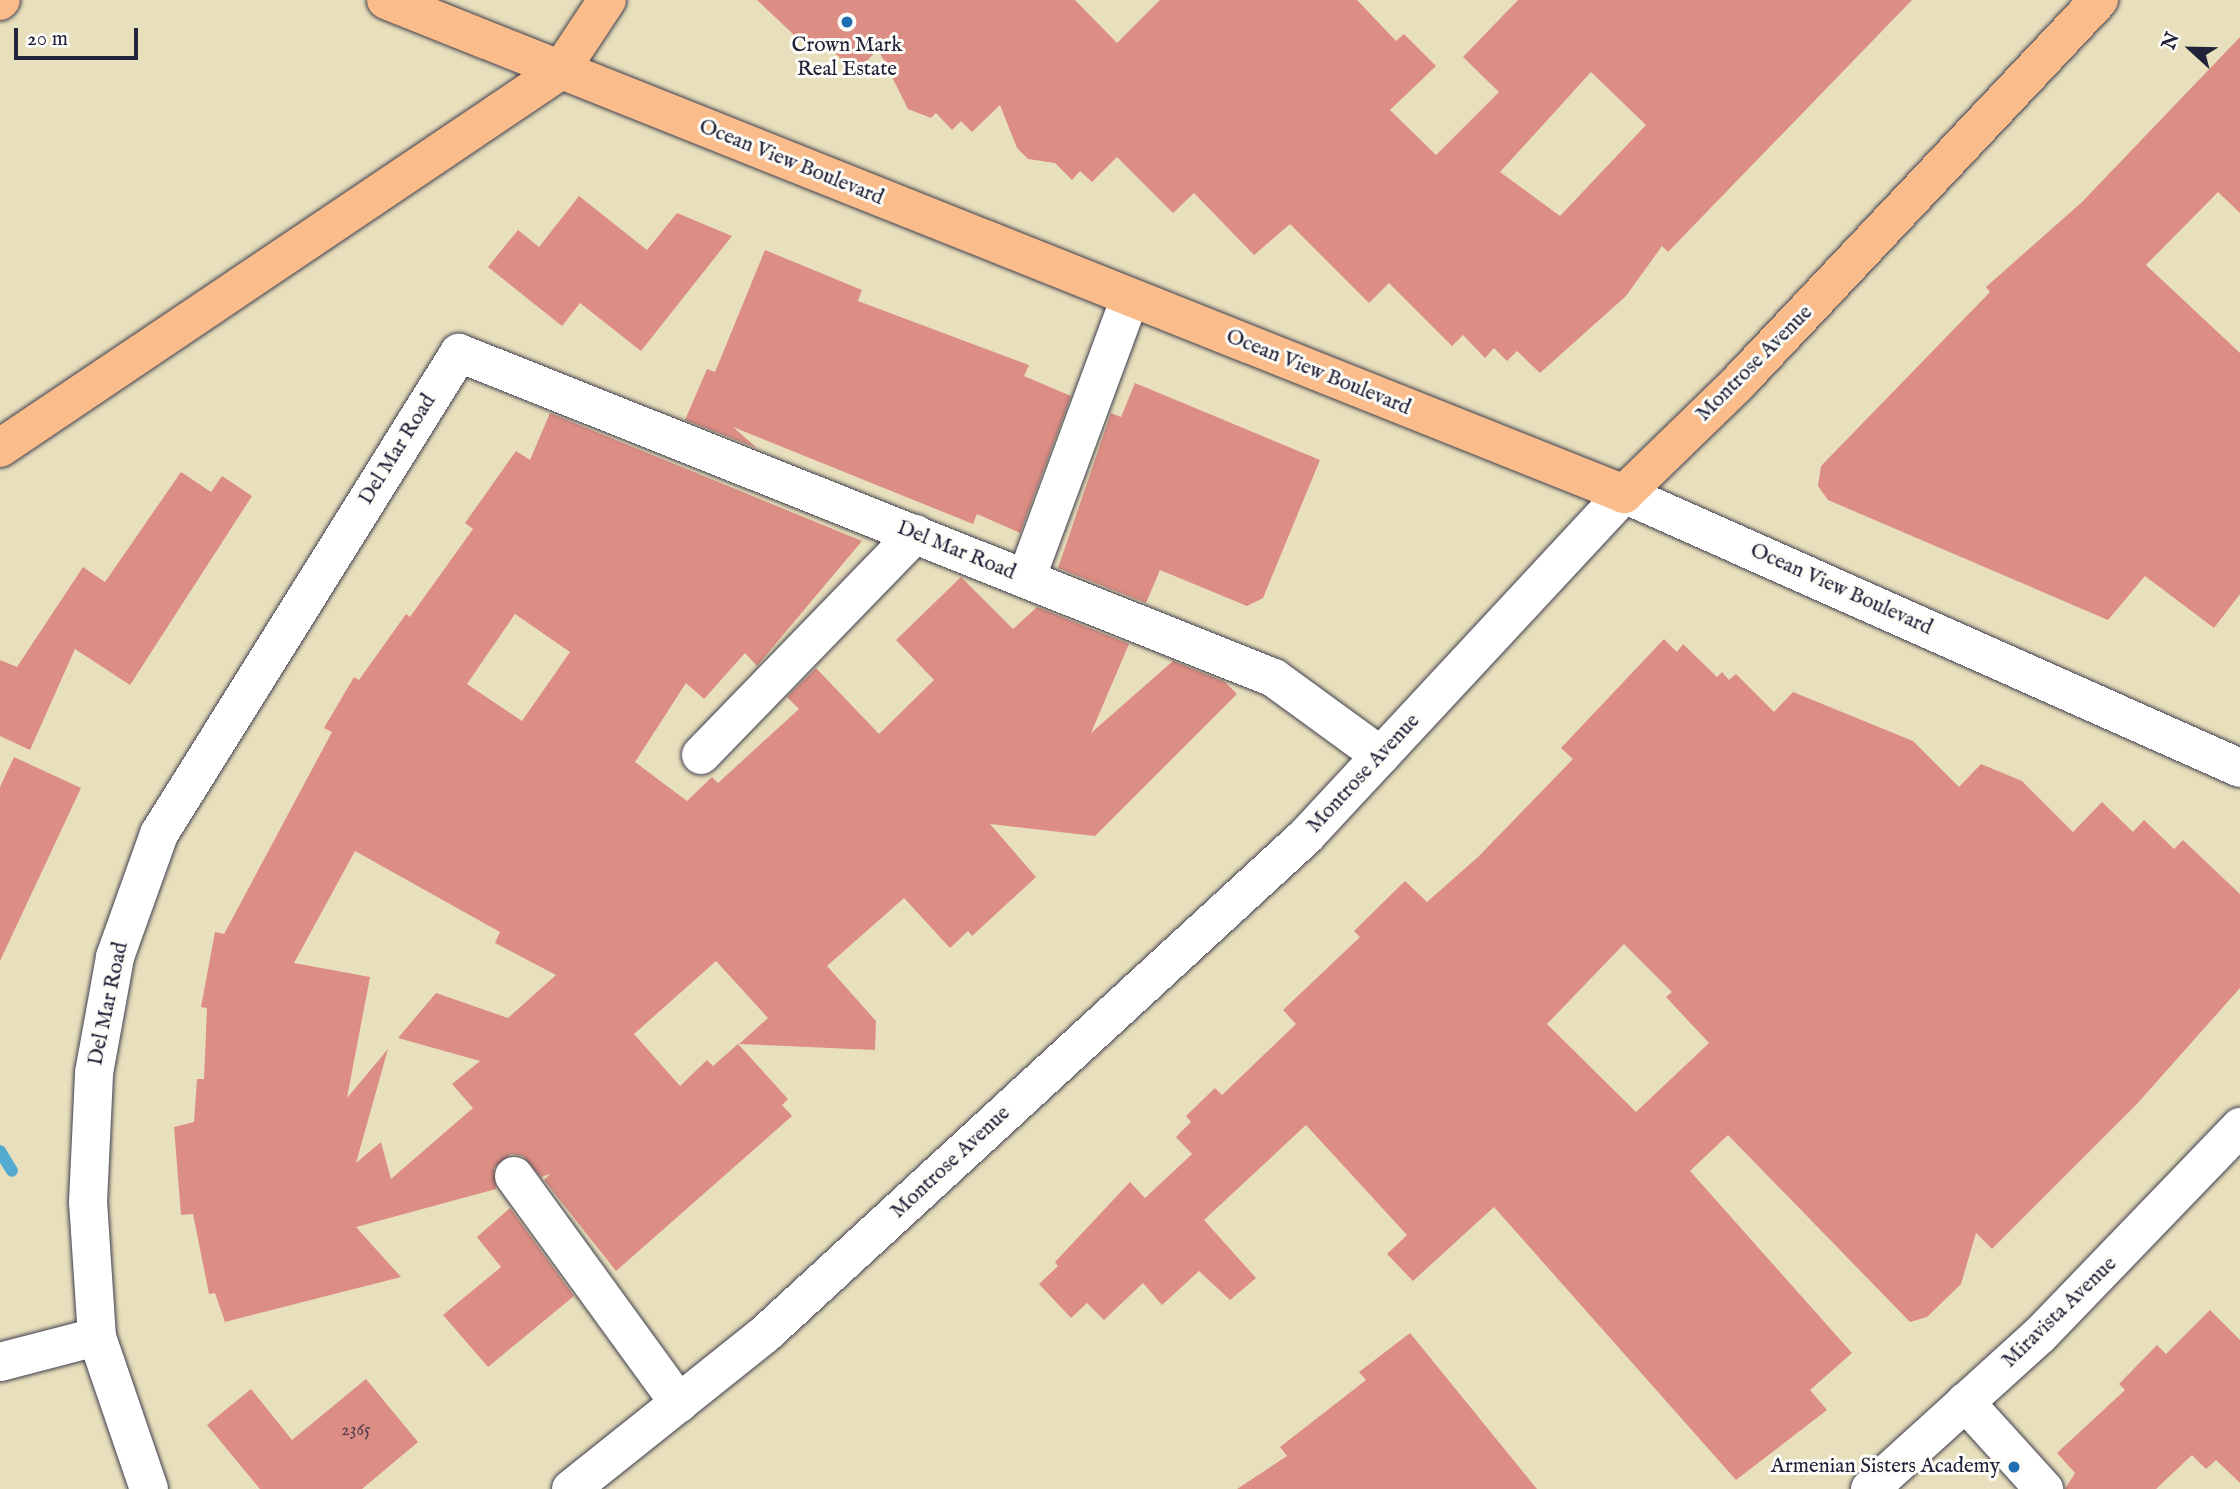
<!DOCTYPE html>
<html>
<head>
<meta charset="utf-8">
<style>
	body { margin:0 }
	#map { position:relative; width:2240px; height:1489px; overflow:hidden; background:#e8e0bc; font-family:"IM FELL English",serif }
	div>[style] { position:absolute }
	.stream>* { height:12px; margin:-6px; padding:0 6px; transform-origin:6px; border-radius:6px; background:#53acd0 }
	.building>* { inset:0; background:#dc8e84 }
	.roads { filter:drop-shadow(0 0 2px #403e4e) drop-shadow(0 0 2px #403e4e) }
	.minor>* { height:38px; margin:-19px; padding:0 19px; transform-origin:19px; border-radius:19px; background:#fff }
	.major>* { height:38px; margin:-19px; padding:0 19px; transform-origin:19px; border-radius:19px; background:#f9bc8a }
	.highway>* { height:38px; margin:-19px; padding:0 19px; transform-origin:19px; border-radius:19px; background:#f9bc8a }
	.dots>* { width:19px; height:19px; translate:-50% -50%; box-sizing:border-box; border:4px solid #fdfcf7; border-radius:50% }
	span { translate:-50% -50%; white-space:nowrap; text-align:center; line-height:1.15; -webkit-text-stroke:6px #fdfcf7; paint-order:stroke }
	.number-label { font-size:18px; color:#503d4d }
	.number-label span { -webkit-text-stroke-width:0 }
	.poi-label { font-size:21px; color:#22223b }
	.right { translate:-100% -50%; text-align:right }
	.street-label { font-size:21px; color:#22223b }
	.north { position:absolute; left:2156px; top:14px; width:70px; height:70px; -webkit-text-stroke:5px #fdfcf7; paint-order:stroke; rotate:292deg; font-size:19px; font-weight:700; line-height:28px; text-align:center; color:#22223b }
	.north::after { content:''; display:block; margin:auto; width:24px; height:32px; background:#22223b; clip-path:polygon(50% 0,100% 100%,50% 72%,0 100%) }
	.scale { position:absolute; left:14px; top:28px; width:124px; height:32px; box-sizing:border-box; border:4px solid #22223b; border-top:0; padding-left:9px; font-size:21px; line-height:24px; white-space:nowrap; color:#22223b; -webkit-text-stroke:5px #fdfcf7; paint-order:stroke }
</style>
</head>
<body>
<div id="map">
	<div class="stream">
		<div style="left:0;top:1151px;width:23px;rotate:59deg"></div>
	</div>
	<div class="building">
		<div style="clip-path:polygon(evenodd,757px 0,1075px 0,1117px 43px,1160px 0,1357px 0,1396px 41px,1404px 34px,1436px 66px,1390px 110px,1436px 155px,1499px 92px,1463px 57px,1518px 0,1912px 0,1668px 252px,1662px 246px,1626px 296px,1540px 373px,1517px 351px,1507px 361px,1494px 348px,1485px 358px,1463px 335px,1452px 346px,1389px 283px,1369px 303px,1290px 224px,1254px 255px,1194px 193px,1173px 213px,1117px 157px,1092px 182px,1080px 171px,1072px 180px,1055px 163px,1028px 159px,1017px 148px,1000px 105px,972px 132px,961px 121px,952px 130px,936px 113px,931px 118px,908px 109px,878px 49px,856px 73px,821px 40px,811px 51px,757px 0,1591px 72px,1646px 125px,1560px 216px,1500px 172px,1591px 72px)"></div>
		<div style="clip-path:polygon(2240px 37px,2240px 213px,2218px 192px,2146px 265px,2240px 353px,2240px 594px,2214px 628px,2145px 576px,2108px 620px,1828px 500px,1818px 486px,1821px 466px,1990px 292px,1986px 287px,2082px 202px)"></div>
		<div style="clip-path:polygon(579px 196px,647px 250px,677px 213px,732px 236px,641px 351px,580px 303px,562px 326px,488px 267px,518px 230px,539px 247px)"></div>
		<div style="clip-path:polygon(765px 250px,862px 290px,858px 301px,1029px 365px,1024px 376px,1071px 396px,1020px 533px,977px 514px,973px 524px,733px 427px,757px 448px,685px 420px,707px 369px,715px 372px)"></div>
		<div style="clip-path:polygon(1135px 383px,1320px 460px,1263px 598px,1247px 606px,1160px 570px,1146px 603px,1058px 568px,1111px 413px,1121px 417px)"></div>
		<div style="clip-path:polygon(evenodd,550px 413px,862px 541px,757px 666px,745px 653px,704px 699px,686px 683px,635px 762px,687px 801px,712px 777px,718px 783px,799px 709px,787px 697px,816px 668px,879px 734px,934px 680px,896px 640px,961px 577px,1013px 629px,1037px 607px,1129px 644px,1091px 733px,1173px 661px,1225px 682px,1237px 694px,1095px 836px,990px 824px,1036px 877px,972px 936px,968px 931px,950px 948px,904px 898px,827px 966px,876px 1021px,875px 1050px,739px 1044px,768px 1018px,716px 961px,634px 1034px,680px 1086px,707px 1060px,713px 1066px,738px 1044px,788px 1099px,782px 1105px,792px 1116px,616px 1271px,544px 1180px,550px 1174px,541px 1177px,523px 1156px,511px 1154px,494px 1168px,496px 1189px,356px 1227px,401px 1277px,225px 1322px,215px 1293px,209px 1294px,193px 1214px,181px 1215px,174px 1127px,194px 1122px,197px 1079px,204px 1079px,207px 1008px,201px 1007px,215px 932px,224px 934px,332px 732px,324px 728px,354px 677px,359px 680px,406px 614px,410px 617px,473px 529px,465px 523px,516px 451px,530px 460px,550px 413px,515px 614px,570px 652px,522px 721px,467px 684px,515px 614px,550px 413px,355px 851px,500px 932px,495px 943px,556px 975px,508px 1018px,436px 993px,398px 1038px,480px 1061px,452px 1084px,473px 1108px,391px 1179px,381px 1142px,356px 1163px,388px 1049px,347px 1098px,370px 977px,294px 963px,355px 851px)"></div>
		<div style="clip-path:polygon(181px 472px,211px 492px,222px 476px,252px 496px,130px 685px,75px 649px,30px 750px,0 736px,0 660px,17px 667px,83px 567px,105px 582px)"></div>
		<div style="clip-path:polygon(evenodd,1664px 639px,1677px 652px,1683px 644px,1717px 677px,1722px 672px,1729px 680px,1736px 674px,1774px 712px,1793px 692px,1913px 741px,1959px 787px,1981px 764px,2022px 781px,2073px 832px,2102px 802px,2133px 832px,2144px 820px,2174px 849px,2183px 840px,2240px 894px,2240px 988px,2136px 1105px,1992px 1249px,1976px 1233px,1961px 1284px,1927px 1317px,1910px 1322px,1728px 1135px,1690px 1171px,1852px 1353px,1810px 1390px,1827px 1410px,1736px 1480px,1494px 1207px,1413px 1281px,1387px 1254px,1407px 1235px,1306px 1125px,1204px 1220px,1256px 1278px,1230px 1300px,1199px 1271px,1162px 1305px,1143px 1283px,1104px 1320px,1087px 1303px,1071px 1318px,1039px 1284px,1058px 1266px,1055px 1262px,1130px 1182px,1145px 1198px,1192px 1154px,1176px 1137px,1191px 1122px,1186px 1116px,1215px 1088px,1222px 1095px,1296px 1024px,1283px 1010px,1360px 937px,1354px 931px,1405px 881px,1427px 902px,1478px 857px,1573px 759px,1561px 748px,1664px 639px,1624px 944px,1672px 992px,1666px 997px,1709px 1043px,1636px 1112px,1547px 1024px,1624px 944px)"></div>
		<div style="clip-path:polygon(14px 757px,81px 788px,0 961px,0 787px)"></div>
		<div style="clip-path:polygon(510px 1208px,574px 1296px,488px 1367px,443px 1315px,501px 1267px,477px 1237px)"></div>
		<div style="clip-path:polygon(2210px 1310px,2240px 1340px,2240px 1483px,2216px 1460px,2206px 1469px,2192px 1455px,2156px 1489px,2065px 1489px,2075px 1473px,2057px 1453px,2125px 1390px,2119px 1384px,2157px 1345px,2166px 1354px)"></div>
		<div style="clip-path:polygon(1410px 1333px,1537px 1489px,1237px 1489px,1287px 1456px,1280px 1447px,1366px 1380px,1359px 1372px)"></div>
		<div style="clip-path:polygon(366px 1379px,418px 1442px,362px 1489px,260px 1489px,207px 1425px,251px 1389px,292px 1440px)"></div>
	</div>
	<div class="roads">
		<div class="minor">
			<div style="left:1026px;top:579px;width:300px;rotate:-69.7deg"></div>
			<div style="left:701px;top:755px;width:308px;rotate:-45.9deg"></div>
			<div style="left:514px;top:1176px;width:281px;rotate:54deg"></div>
			<div style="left:0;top:1362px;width:100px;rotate:-14.5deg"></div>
			<div style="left:1965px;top:1402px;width:118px;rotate:47.8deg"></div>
			<div style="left:149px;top:1489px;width:161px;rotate:-108.9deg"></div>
			<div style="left:97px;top:1337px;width:135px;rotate:-93.8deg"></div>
			<div style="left:88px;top:1202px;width:129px;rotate:-87.3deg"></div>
			<div style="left:94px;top:1073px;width:118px;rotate:-79.7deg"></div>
			<div style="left:115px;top:957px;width:131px;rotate:-70.3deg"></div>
			<div style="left:159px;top:834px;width:567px;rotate:-58.05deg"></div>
			<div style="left:459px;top:353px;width:877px;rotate:21.74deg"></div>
			<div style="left:1274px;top:678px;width:132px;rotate:36.1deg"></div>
			<div style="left:571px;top:1489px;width:247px;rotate:-38.6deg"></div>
			<div style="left:764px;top:1335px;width:737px;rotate:-42.63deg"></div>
			<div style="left:1306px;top:836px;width:467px;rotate:-47.1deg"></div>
			<div style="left:1624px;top:494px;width:674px;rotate:23.98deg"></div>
			<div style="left:1870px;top:1489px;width:229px;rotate:-42.2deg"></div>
			<div style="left:2040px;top:1335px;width:289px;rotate:-46.1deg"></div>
		</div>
		<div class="major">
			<div style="left:386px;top:0;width:1333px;rotate:21.75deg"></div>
			<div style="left:1624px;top:494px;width:161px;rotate:-44.2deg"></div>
			<div style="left:1739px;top:382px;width:525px;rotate:-46.7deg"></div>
		</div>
		<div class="highway">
			<div style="left:0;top:1px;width:1px;rotate:-45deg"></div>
			<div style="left:0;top:448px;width:675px;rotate:-33.95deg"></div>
			<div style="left:560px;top:71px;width:85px;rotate:-56.5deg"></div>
		</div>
	</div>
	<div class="dots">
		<div style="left:847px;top:22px;background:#1f6fb2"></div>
		<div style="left:2014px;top:1467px;background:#1f6fb2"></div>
	</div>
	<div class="number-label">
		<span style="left:356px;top:1431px">2365</span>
	</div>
	<div class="poi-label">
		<span style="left:847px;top:58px">Crown Mark<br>Real Estate</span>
		<span class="right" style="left:2000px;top:1467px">Armenian Sisters Academy</span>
	</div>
	<div class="street-label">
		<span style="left:791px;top:163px;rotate:22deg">Ocean View Boulevard</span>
		<span style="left:1755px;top:364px;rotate:-45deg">Montrose Avenue</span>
		<span style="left:1318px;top:373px;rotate:22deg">Ocean View Boulevard</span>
		<span style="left:398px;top:450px;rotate:-58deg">Del Mar Road</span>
		<span style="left:956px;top:551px;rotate:22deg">Del Mar Road</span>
		<span style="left:1841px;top:590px;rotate:24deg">Ocean View Boulevard</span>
		<span style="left:1364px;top:774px;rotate:-47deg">Montrose Avenue</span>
		<span style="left:109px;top:1004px;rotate:-78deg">Del Mar Road</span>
		<span style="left:951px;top:1163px;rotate:-43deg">Montrose Avenue</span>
		<span style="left:2060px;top:1313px;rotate:-44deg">Miravista Avenue</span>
	</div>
	<div class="north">N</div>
	<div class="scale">20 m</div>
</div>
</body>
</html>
